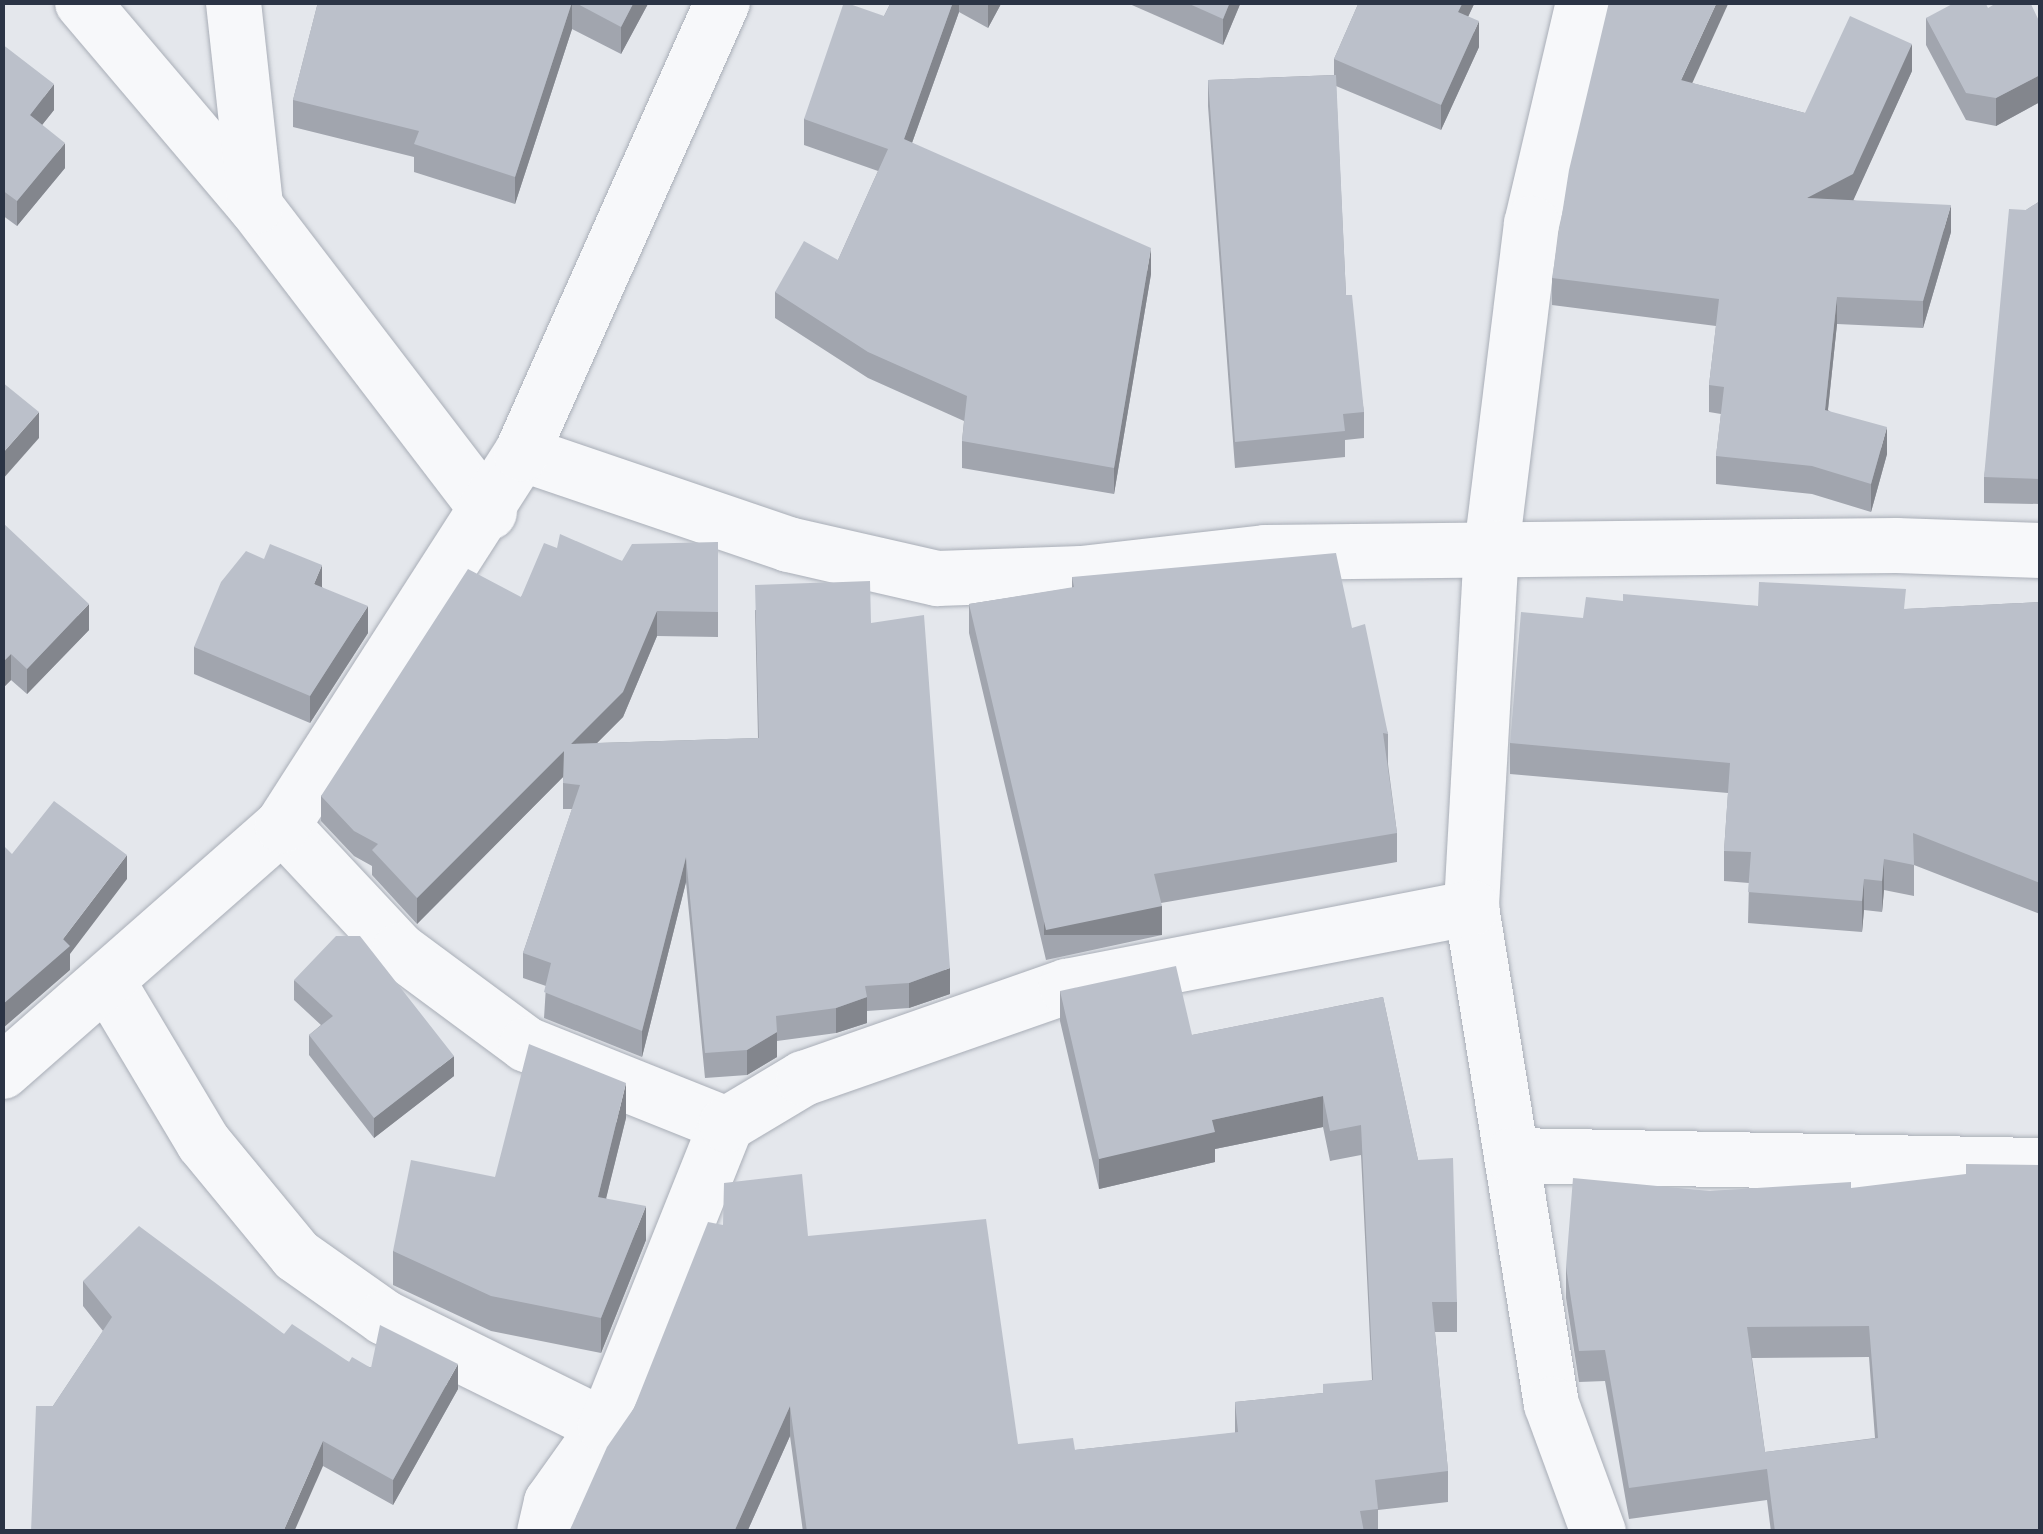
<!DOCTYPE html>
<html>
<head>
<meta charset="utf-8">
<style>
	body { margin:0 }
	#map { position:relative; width:2043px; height:1534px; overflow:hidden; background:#e4e7ec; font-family:"Source Sans 3",sans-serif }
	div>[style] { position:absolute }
	.roads { filter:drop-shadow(0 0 2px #a9aeb7) drop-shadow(0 0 2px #a9aeb7) }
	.minor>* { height:55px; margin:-27.5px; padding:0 27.5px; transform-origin:27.5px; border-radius:27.5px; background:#f7f8fa }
	.wall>* { inset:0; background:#a1a5ae }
	.shaded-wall>* { inset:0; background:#83868d; transform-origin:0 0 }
	.building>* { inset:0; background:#bbc0ca }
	span { translate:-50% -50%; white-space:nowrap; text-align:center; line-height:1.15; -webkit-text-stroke:10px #f4f6f9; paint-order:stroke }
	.frame { position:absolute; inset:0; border:5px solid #2b3445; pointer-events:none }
</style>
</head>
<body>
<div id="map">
	<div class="roads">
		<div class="minor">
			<i style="left:82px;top:2px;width:267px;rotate:49.7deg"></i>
			<i style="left:255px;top:206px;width:385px;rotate:52.6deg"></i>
			<i style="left:233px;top:2px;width:205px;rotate:83.8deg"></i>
			<i style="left:1583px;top:2px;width:227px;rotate:103.2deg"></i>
			<i style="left:1531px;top:223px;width:326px;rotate:97deg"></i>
			<i style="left:1491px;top:547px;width:361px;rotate:93.2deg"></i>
			<i style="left:1471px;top:907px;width:503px;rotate:80.86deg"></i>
			<i style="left:1551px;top:1404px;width:136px;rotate:69.8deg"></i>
			<i style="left:521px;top:453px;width:282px;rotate:18.8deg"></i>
			<i style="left:788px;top:544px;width:153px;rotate:12.9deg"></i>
			<i style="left:937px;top:578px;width:144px;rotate:-2deg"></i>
			<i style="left:1081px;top:573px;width:185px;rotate:-6.5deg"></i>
			<i style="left:1265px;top:552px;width:631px;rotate:-0.64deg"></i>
			<i style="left:1896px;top:545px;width:144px;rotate:2deg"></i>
			<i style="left:282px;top:825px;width:171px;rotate:46.9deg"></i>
			<i style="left:399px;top:950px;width:158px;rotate:36.5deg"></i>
			<i style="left:526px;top:1044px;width:215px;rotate:21.8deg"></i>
			<i style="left:107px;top:981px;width:187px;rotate:59.2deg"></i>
			<i style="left:203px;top:1142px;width:146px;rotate:50.5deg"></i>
			<i style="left:296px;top:1255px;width:108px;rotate:35.2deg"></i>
			<i style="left:384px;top:1317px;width:246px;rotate:26.3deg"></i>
			<i style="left:2px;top:1071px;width:373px;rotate:-41.3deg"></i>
			<i style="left:282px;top:825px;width:442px;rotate:-57.3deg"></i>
			<i style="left:521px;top:453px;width:494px;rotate:-66deg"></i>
			<i style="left:1512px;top:1155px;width:528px;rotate:1.09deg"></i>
			<i style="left:544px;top:1532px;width:31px;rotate:-77deg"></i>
			<i style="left:551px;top:1502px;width:93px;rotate:-54.6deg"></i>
			<i style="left:605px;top:1426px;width:325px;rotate:-68.2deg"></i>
			<i style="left:726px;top:1124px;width:90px;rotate:-30.9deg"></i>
			<i style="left:803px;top:1078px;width:279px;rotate:-19.3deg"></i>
			<i style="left:1066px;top:986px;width:413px;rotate:-11deg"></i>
		</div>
	</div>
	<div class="wall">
		<i style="clip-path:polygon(318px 2px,649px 2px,621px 54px,572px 29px,515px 204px,414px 172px,414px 157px,293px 127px,293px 100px)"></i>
		<i style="clip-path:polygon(891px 2px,1002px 2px,988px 28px,959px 12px,912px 143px,1151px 274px,1114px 494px,962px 468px,962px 441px,964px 421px,868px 378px,775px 318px,775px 292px,838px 260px,878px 171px,804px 145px,804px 119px,884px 16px)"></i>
		<i style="clip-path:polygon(1125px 2px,1241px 2px,1223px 45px)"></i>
		<i style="clip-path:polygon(1359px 2px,1475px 2px,1468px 17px,1479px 47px,1441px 130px,1336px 86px,1346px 295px,1364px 412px,1364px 438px,1345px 440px,1345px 457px,1235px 468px,1208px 106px,1208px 80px,1334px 75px,1334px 59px)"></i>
		<i style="clip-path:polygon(1988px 8px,2040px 23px,2040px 102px,1996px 126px,1966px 120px,1926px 45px,1926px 18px)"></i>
		<i style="clip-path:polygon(2px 44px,54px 110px,42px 125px,65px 168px,17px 226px,2px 215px)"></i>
		<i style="clip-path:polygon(1912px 71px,1853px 200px,1951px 232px,1923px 328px,1837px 324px,1828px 410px,1887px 454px,1871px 512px,1812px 494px,1716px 484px,1716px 456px,1721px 414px,1709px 412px,1709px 385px,1716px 326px,1552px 305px,1552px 278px,1692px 83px,1805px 113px)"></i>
		<i style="clip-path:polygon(2040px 201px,2040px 504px,1984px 503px,1984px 477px,2026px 210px)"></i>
		<i style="clip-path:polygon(2px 522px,89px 630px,27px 694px,11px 680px,2px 689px)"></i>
		<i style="clip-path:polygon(718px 542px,718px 637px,657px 636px,623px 717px,597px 743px,758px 738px,755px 610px,871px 623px,950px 994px,909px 1008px,867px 1011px,867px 1023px,836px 1033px,777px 1041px,777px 1057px,747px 1075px,705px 1078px,686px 882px,642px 1057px,544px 1018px,546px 986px,523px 978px,523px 953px,572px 809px,563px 809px,563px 777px,417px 924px,372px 875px,372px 866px,354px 856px,321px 821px,321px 796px,521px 597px,557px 548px,622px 561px)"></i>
		<i style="clip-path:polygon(1072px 577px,1352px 628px,1388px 734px,1388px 764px,1397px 833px,1397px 862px,1161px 903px,1162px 935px,1046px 960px,969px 633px,969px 604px,1072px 588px)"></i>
		<i style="clip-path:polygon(322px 587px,368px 633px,310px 723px,194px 674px,194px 647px)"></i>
		<i style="clip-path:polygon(1623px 601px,1758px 606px,1906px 609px,2040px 602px,2040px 914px,1914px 865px,1914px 896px,1884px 890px,1882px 912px,1864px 910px,1862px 932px,1748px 923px,1749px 883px,1724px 881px,1724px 851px,1728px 793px,1510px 774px,1510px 743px,1583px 618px)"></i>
		<i style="clip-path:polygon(294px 980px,454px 1076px,374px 1138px,309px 1055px,309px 1035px,321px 1025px,294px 1000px)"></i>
		<i style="clip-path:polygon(1060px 991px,1192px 1035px,1383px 997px,1418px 1160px,1457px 1302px,1457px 1332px,1435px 1332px,1448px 1471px,1448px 1502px,1378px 1510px,1378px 1532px,803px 1532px,790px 1436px,747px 1532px,569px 1532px,634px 1408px,723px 1225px,808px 1236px,1018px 1444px,1075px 1450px,1235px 1433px,1235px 1402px,1323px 1393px,1372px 1380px,1361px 1155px,1330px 1161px,1323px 1127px,1215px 1149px,1215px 1162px,1099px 1189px,1060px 1021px)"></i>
		<i style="clip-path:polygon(626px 1118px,606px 1198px,646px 1240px,601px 1353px,491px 1331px,393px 1285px,393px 1251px,495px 1177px)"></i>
		<i style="clip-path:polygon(evenodd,1851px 1188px,2040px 1532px,1771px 1532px,1767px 1500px,1629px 1519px,1605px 1381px,1579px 1382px,1566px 1298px,1566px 1267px,1710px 1191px,1851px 1188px,1869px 1357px,1875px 1438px,1765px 1452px,1752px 1358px,1869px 1357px)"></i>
		<i style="clip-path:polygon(83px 1281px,284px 1334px,349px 1362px,458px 1389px,393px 1505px,323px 1466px,53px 1406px,103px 1331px,83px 1306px)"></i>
	</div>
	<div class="shaded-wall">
		<i style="clip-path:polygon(572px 2px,572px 29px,515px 204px,515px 177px)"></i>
		<i style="clip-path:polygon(634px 2px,649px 2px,621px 54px,621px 27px)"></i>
		<i style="clip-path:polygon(953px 2px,959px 2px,959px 12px,904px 165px,904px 139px)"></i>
		<i style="clip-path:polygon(988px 2px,1002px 2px,988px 28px)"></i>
		<i style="clip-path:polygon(1230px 2px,1241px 2px,1223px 45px,1223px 19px)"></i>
		<i style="clip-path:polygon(1463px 2px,1475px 2px,1458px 38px,1458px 12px)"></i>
		<i style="clip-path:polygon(1717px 2px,1729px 2px,1681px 108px,1681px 80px)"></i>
		<i style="clip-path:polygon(1479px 21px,1479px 47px,1441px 130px,1441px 105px)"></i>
		<i style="clip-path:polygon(1912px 44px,1912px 71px,1853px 201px,1807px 198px)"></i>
		<i style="clip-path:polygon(2040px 75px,2040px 102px,1996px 126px,1996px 98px)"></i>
		<i style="clip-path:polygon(54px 84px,54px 110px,30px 140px,30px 115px)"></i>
		<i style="clip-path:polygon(65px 143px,65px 168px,17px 226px,17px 201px)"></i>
		<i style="clip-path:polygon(1951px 205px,1951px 232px,1923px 328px,1923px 301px)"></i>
		<i style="clip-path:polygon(1151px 248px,1151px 274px,1114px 494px,1114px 468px)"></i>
		<i style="clip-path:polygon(1837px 297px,1837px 324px,1825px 437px,1825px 410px)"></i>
		<i style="clip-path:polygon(39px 412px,39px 438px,2px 480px,2px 454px)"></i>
		<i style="clip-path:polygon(1887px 427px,1887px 454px,1871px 512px,1871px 484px)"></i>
		<i style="clip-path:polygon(322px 565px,322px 592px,314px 584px)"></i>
		<i style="clip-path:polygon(89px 604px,89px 630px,27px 694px,27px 669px)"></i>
		<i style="clip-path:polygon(368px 606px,368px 633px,310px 723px,310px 696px)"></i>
		<i style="clip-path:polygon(657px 611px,657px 636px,623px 717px,571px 769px,571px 744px)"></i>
		<i style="clip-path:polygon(11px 654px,11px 680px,2px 689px,2px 663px)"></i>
		<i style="clip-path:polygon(564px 751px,564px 776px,417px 924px,417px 898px)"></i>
		<i style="clip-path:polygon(127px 855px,127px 879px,70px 954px,70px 970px,2px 1029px,2px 1005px,63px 939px)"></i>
		<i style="clip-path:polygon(686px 857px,686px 882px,642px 1057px,642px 1031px)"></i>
		<i style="clip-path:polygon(1884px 859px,1884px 890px,1882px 912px,1882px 881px)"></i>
		<i style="clip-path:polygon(1864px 879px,1864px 910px,1862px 932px,1862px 901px)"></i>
		<i style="left:1162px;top:906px;width:29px;height:118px;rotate:90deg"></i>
		<i style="clip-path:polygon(950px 968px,950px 994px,909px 1008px,909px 983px)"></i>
		<i style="clip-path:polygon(867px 997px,867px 1023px,836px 1033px,836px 1008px)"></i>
		<i style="clip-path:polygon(777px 1032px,777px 1057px,747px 1075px,747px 1050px)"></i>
		<i style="clip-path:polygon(454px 1056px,454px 1076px,374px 1138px,374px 1118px)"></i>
		<i style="clip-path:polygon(626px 1083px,626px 1118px,598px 1231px,598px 1197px)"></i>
		<i style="clip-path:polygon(1323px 1096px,1323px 1127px,1215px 1149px,1215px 1162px,1099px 1189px,1099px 1159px,1212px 1120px)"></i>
		<i style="clip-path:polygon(646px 1206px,646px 1240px,601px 1353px,601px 1318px)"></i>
		<i style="clip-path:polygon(458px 1364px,458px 1389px,393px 1505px,393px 1480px)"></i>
		<i style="clip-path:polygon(790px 1406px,790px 1436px,747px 1532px,734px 1532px)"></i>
		<i style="clip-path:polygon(323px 1441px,323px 1466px,294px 1532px,283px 1532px)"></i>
	</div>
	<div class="building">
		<i style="clip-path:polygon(318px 2px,572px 2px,515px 177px,414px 144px,419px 131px,293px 100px)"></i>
		<i style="clip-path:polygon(574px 2px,634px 2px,621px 27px)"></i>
		<i style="clip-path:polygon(844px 2px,884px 16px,891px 2px,953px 2px,904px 139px,1151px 248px,1114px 468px,962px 441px,967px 396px,868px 352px,775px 292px,804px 241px,838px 260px,888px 149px,804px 119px)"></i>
		<i style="clip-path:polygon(1185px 2px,1230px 2px,1223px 19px)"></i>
		<i style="clip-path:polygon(1359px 2px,1463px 2px,1458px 12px,1479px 21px,1441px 105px,1334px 59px)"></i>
		<i style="clip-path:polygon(1609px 2px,1717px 2px,1681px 80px,1805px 113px,1850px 16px,1912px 44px,1853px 174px,1807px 198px,1951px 205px,1923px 301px,1837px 297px,1825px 410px,1887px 427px,1871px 484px,1812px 466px,1716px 456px,1724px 387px,1709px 385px,1719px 299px,1552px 278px,1569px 170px)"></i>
		<i style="clip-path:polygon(1956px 2px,1985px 2px,1988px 8px,1998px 2px,2030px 2px,2040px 23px,2040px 75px,1996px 98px,1966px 93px,1926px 18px)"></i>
		<i style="clip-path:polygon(2px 44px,54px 84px,30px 115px,65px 143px,17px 201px,2px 190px)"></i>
		<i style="clip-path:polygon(1336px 75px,1346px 295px,1352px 295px,1364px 412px,1343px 414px,1345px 431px,1235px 442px,1208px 80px)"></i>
		<i style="clip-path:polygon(2040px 201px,2040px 479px,1984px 477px,2009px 209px,2026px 210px)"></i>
		<i style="clip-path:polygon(2px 382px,39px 412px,2px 454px)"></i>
		<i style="clip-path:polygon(2px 522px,89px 604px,27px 669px,11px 654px,2px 663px)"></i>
		<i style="clip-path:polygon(560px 534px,622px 561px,632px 544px,718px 542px,718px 612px,657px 611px,623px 692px,571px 744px,759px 738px,755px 585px,870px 581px,871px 623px,924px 615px,950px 968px,909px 983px,865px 986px,867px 997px,836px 1008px,776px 1016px,777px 1032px,747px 1050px,705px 1053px,686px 857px,642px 1031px,544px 992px,551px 963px,523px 953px,580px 785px,563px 783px,564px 751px,417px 898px,372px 850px,378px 844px,354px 831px,321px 796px,468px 569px,521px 597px,544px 543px,557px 548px)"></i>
		<i style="clip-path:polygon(270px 544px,322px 565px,314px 584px,368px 606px,310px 696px,194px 647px,221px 582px,246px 551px,264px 559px)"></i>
		<i style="clip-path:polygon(1336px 553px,1352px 628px,1365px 624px,1388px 734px,1383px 733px,1397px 833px,1154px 874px,1162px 906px,1046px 930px,969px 604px,1074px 587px,1072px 577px)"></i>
		<i style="clip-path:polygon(1759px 582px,1906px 589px,1904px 609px,2040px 602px,2040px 883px,1913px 833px,1914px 865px,1884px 859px,1882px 881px,1864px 879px,1862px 901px,1748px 892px,1751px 852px,1724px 851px,1730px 763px,1510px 743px,1521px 612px,1583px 618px,1586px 597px,1623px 601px,1623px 594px,1758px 606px)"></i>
		<i style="clip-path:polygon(54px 801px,127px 855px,63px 939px,70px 946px,2px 1005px,2px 844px,12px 854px)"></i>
		<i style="clip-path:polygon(336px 936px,360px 936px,454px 1056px,374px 1118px,309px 1035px,333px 1016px,294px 980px)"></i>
		<i style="clip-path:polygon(1176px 966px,1192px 1035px,1383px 997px,1418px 1160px,1453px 1158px,1457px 1302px,1432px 1302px,1448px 1471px,1375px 1480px,1378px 1509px,1360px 1511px,1364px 1532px,807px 1532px,790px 1406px,734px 1532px,569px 1532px,607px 1447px,634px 1408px,708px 1222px,723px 1225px,724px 1183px,802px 1174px,808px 1236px,986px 1219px,1018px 1444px,1073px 1438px,1075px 1450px,1238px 1432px,1235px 1402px,1323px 1393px,1323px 1384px,1373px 1380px,1361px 1125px,1330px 1131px,1323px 1096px,1212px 1120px,1215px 1132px,1099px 1159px,1060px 991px)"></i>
		<i style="clip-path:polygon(529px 1044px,626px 1083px,598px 1197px,646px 1206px,601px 1318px,491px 1296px,393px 1251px,411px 1160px,495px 1177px)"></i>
		<i style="clip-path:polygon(evenodd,1966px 1164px,2040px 1165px,2040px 1532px,1775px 1532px,1767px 1469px,1629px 1488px,1605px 1350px,1579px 1351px,1566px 1267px,1573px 1178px,1710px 1191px,1851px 1182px,1851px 1188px,1966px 1174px,1966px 1164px,1869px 1326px,1878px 1438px,1765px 1452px,1747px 1327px,1869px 1326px)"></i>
		<i style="clip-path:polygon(139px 1226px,284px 1334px,292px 1324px,349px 1362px,352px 1357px,371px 1368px,380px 1325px,458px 1364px,393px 1480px,323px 1441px,283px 1532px,31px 1532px,36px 1406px,53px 1406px,112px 1317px,83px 1281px)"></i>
	</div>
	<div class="frame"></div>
</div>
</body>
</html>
